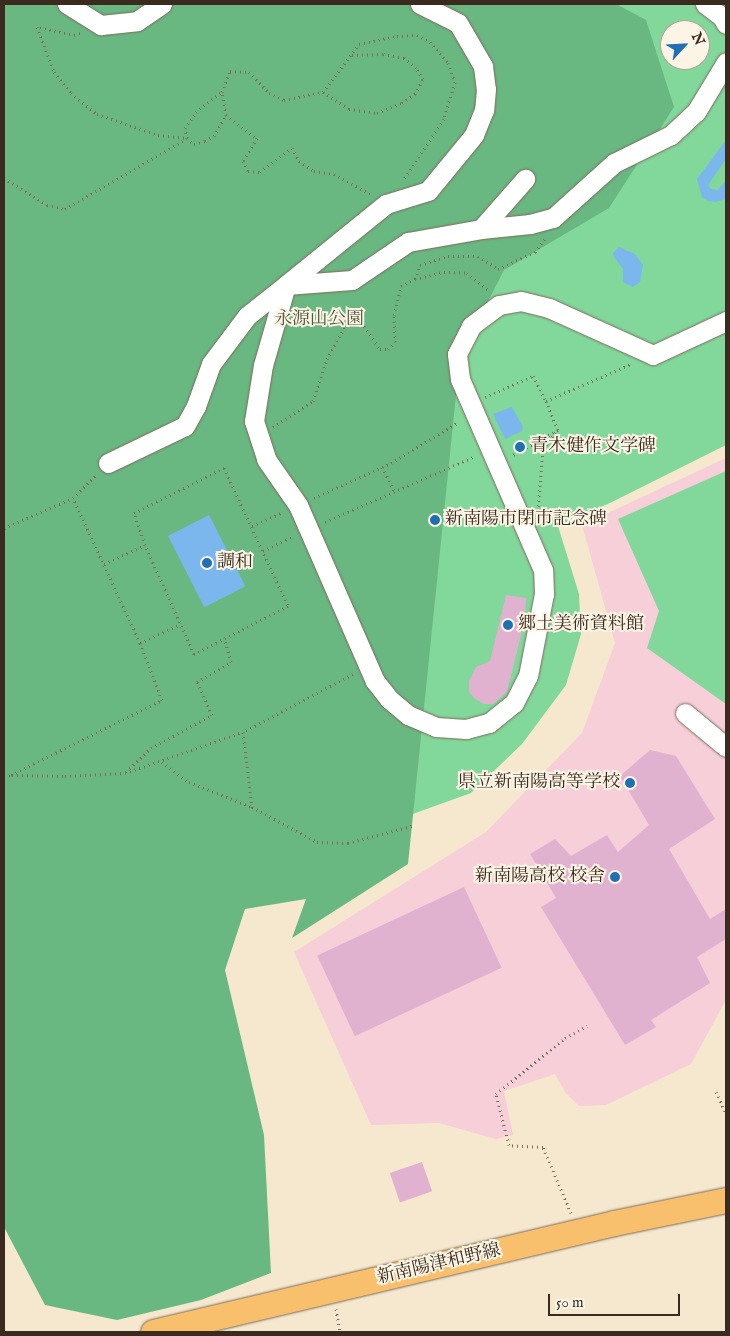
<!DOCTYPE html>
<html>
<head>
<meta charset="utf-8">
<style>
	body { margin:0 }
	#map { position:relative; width:730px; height:1336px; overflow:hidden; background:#f5e8ce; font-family:"IM FELL English","Noto Serif JP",serif }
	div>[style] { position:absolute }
	.built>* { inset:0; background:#f6cfd8 }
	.green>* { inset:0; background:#82d79a }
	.forest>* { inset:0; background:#69b882 }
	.water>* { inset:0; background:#7bb7ed; transform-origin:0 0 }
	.building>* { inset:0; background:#e1b2d0; transform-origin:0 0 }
	.path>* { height:3px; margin-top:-1.5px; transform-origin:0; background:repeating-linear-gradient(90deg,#7c6c5c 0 1px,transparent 0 5px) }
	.roads { filter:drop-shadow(0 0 1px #7c6c5c) drop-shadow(0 0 1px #7c6c5c) }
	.minor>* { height:19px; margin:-9.5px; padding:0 9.5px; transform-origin:9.5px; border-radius:9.5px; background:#fff }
	.major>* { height:25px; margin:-12.5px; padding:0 12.5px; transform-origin:12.5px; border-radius:12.5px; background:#f8bf6c }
	.dots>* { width:14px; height:14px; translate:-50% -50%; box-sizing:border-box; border:2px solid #fcf5e5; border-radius:50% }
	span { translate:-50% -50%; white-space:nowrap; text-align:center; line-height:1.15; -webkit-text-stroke:4px #fcf5e5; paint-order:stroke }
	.park-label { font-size:18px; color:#4d553d }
	.poi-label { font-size:18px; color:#3b2a1e }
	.left { translate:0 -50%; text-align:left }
	.right { translate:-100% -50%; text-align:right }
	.street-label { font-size:18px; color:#3b2a1e }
	.frame { position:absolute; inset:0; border:5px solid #3b2a1e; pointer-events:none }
	.north { position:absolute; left:660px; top:20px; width:50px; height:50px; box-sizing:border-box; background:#fcf5e5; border:1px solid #afa495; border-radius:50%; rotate:65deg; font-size:14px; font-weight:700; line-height:20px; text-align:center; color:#3b2a1e }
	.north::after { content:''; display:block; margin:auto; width:18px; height:22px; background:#1f6fb2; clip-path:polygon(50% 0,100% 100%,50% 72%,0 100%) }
	.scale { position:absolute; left:548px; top:1294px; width:132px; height:22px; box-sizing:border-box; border:2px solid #3b2a1e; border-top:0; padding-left:6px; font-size:15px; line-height:18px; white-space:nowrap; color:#3b2a1e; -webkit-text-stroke:4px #fcf5e5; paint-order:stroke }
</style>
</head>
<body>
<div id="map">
	<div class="built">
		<i style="clip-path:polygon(726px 458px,726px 1000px,691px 1064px,606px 1105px,579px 1106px,565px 1092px,555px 1074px,504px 1091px,513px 1135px,496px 1139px,439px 1123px,371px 1125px,294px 952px,486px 832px,582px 733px,615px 643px,582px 525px)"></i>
	</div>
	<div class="green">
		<i style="clip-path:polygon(evenodd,4px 4px,726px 4px,726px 445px,612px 502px,558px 526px,579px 594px,581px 634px,566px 685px,522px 744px,471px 793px,371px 829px,4px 4px,670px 30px,700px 30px,700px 60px,670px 60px,670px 30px)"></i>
		<i style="clip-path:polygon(726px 471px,726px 704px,647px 648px,659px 611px,618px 519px)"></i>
	</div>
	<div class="forest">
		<i style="clip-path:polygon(4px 4px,616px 4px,646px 20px,674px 107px,609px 208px,504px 270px,460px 356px,408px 864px,292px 938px,306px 899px,245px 909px,225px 970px,264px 1135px,271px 1273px,201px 1300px,117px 1320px,45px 1305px,4px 1227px)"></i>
	</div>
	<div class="water">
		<i style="clip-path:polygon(726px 140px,726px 159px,708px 185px,711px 189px,718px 190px,726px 180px,726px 199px,716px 202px,708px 201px,702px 197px,697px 179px)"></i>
		<i style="clip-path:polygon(619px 247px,635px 254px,643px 265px,640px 282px,633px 287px,623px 282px,623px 269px,614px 257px,613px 253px)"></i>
		<i style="clip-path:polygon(512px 407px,523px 427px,522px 431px,505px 439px,493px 414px)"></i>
		<i style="left:209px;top:515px;width:80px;height:46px;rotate:63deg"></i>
	</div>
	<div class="building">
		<i style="clip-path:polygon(506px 595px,526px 598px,525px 619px,507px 692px,493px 704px,484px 704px,475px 699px,469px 692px,469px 681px,476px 667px,490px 661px)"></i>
		<i style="clip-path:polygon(650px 750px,676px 756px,715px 819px,669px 849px,710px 919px,726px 909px,726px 939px,697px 957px,710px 983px,651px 1020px,656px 1027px,625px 1045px,541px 907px,556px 898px,530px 854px,555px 839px,571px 856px,607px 835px,618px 852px,649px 825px,620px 776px)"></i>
		<i style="left:464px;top:887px;width:89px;height:162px;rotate:65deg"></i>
		<i style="left:422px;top:1162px;width:31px;height:34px;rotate:71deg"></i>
	</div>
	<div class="path">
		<i style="left:80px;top:33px;width:5px;rotate:158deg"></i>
		<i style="left:75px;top:35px;width:39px;rotate:-168deg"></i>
		<i style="left:37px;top:27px;width:48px;rotate:69.3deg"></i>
		<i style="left:54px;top:72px;width:27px;rotate:51deg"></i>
		<i style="left:71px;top:93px;width:33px;rotate:39deg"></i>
		<i style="left:97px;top:114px;width:65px;rotate:19deg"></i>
		<i style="left:158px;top:135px;width:29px;rotate:6deg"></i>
		<i style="left:187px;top:138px;width:9px;rotate:41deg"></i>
		<i style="left:194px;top:144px;width:11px;rotate:-15deg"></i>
		<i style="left:205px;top:141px;width:10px;rotate:-29deg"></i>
		<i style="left:214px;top:136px;width:24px;rotate:-60deg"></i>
		<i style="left:226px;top:115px;width:23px;rotate:-100deg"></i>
		<i style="left:323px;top:92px;width:31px;rotate:33deg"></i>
		<i style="left:349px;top:109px;width:28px;rotate:8deg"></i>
		<i style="left:377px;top:113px;width:27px;rotate:-22deg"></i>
		<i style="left:402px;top:103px;width:16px;rotate:-35deg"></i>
		<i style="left:415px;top:94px;width:17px;rotate:-62deg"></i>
		<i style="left:423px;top:79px;width:13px;rotate:-122deg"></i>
		<i style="left:416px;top:68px;width:16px;rotate:-140deg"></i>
		<i style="left:404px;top:58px;width:21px;rotate:-169deg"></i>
		<i style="left:383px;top:54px;width:31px;rotate:178deg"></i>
		<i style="left:226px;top:115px;width:39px;rotate:37deg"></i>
		<i style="left:257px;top:138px;width:27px;rotate:121deg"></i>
		<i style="left:243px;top:161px;width:11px;rotate:63deg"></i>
		<i style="left:248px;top:171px;width:12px;rotate:5deg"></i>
		<i style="left:260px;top:172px;width:40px;rotate:-37deg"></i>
		<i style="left:292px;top:148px;width:15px;rotate:62deg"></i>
		<i style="left:299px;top:161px;width:18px;rotate:34deg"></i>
		<i style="left:314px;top:171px;width:20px;rotate:9deg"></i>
		<i style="left:334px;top:174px;width:43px;rotate:28.9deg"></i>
		<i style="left:187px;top:138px;width:10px;rotate:-101deg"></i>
		<i style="left:185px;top:128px;width:19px;rotate:-55deg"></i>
		<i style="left:196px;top:112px;width:33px;rotate:-38deg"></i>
		<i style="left:222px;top:92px;width:22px;rotate:-69deg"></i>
		<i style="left:230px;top:71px;width:19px;rotate:3deg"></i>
		<i style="left:249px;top:72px;width:29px;rotate:46deg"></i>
		<i style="left:269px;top:93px;width:17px;rotate:25deg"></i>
		<i style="left:284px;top:100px;width:40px;rotate:-12deg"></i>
		<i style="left:323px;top:92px;width:60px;rotate:-53.1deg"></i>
		<i style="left:359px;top:44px;width:39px;rotate:-12deg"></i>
		<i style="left:397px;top:36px;width:20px;rotate:-3deg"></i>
		<i style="left:417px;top:35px;width:15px;rotate:28deg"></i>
		<i style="left:430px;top:42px;width:28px;rotate:49deg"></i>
		<i style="left:448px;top:63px;width:20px;rotate:70deg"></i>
		<i style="left:455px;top:82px;width:39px;rotate:107deg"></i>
		<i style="left:444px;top:119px;width:72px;rotate:123.7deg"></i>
		<i style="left:4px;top:178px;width:51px;rotate:32.1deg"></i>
		<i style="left:47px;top:205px;width:18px;rotate:13deg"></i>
		<i style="left:65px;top:209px;width:140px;rotate:-30deg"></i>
		<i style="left:415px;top:279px;width:15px;rotate:-70deg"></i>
		<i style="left:420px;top:265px;width:29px;rotate:-18deg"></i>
		<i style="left:448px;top:256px;width:30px"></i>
		<i style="left:478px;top:256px;width:24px;rotate:33deg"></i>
		<i style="left:498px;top:269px;width:41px;rotate:-24.7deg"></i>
		<i style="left:535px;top:252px;width:17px;rotate:-54deg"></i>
		<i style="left:485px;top:397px;width:52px;rotate:-23.6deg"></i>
		<i style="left:533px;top:376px;width:28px;rotate:63deg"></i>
		<i style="left:546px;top:401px;width:31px;rotate:68deg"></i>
		<i style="left:558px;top:430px;width:54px;rotate:151deg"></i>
		<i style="left:546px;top:401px;width:93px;rotate:-23.5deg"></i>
		<i style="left:273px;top:427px;width:48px;rotate:-33deg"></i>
		<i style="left:313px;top:401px;width:44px;rotate:-71.6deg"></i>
		<i style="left:327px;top:359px;width:38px;rotate:-61deg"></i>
		<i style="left:345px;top:326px;width:9px;rotate:-32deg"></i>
		<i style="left:353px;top:321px;width:8px;rotate:7deg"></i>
		<i style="left:361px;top:322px;width:33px;rotate:55deg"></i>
		<i style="left:380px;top:349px;width:8px"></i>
		<i style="left:388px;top:349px;width:10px;rotate:-45deg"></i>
		<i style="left:395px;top:342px;width:27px;rotate:-92deg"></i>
		<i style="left:394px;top:315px;width:30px;rotate:-76deg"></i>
		<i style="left:401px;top:286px;width:16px;rotate:-27deg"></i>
		<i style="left:415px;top:279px;width:30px;rotate:-14deg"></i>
		<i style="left:444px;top:272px;width:23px;rotate:2deg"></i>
		<i style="left:467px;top:273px;width:28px;rotate:38deg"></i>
		<i style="left:382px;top:467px;width:28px;rotate:63deg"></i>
		<i style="left:224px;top:468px;width:152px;rotate:65.1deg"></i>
		<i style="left:288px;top:606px;width:106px;rotate:152.9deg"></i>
		<i style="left:194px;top:654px;width:120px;rotate:-114.2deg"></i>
		<i style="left:145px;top:545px;width:34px;rotate:-109deg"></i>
		<i style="left:134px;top:513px;width:101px;rotate:-26.6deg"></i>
		<i style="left:314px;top:498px;width:85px;rotate:-24.4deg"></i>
		<i style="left:391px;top:463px;width:77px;rotate:-31.2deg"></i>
		<i style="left:538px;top:511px;width:62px;rotate:-85.4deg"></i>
		<i style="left:543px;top:449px;width:21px;rotate:-53deg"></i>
		<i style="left:325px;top:522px;width:164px;rotate:-23.7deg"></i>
		<i style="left:252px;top:526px;width:32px;rotate:-24deg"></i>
		<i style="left:4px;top:528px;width:75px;rotate:-23.5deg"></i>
		<i style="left:73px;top:498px;width:34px;rotate:-45deg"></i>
		<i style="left:263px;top:551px;width:34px;rotate:-26deg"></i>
		<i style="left:104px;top:564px;width:45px;rotate:-24.9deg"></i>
		<i style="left:140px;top:643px;width:45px;rotate:-24.9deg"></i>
		<i style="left:353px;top:674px;width:124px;rotate:152.2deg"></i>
		<i style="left:243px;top:732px;width:76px;rotate:83.2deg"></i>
		<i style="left:252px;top:807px;width:74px;rotate:28.3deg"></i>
		<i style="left:317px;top:842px;width:31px;rotate:2deg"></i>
		<i style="left:348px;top:843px;width:66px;rotate:-14.9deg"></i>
		<i style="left:162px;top:762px;width:34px;rotate:37deg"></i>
		<i style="left:189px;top:782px;width:68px;rotate:21.6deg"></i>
		<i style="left:126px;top:772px;width:35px;rotate:-44deg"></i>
		<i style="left:151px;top:748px;width:69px;rotate:-28.4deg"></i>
		<i style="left:212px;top:715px;width:36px;rotate:-114deg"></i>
		<i style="left:197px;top:682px;width:39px;rotate:-30deg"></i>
		<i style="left:231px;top:662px;width:25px;rotate:-106deg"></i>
		<i style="left:12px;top:775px;width:53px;rotate:1.1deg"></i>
		<i style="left:65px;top:776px;width:60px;rotate:-2.9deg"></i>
		<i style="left:125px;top:773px;width:125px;rotate:-19.2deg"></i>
		<i style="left:4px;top:777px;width:7px;rotate:-16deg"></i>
		<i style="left:11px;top:775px;width:169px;rotate:-26.4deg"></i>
		<i style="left:162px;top:700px;width:61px;rotate:-111.1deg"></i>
		<i style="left:140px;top:643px;width:160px;rotate:-114.8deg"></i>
		<i style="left:716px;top:1092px;width:23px;rotate:65deg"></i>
		<i style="left:571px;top:1213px;width:72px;rotate:-113deg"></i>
		<i style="left:543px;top:1147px;width:34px;rotate:-177deg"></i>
		<i style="left:509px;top:1145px;width:53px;rotate:-104.3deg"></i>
		<i style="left:496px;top:1094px;width:89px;rotate:-39.1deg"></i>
		<i style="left:565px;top:1038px;width:25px;rotate:-29deg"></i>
		<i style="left:336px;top:1309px;width:23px;rotate:80deg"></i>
	</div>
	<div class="roads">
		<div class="minor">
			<i style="left:67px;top:4px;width:40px;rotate:32deg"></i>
			<i style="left:101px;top:25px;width:36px;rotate:-6deg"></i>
			<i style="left:137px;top:21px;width:30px;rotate:-34deg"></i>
			<i style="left:420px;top:4px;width:42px;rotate:26.6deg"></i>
			<i style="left:458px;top:23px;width:50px;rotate:59.8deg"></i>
			<i style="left:483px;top:66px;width:23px;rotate:83deg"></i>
			<i style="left:486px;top:89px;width:21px;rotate:95deg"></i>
			<i style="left:484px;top:110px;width:27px;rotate:112deg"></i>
			<i style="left:474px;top:135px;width:72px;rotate:129.4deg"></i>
			<i style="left:428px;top:191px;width:44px;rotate:162.8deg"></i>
			<i style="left:386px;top:204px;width:129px;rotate:141deg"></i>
			<i style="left:286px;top:285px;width:83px;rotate:106deg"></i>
			<i style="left:263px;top:365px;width:57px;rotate:99.1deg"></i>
			<i style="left:254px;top:421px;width:40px;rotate:72deg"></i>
			<i style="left:266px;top:459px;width:56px;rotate:55.2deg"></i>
			<i style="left:298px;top:505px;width:192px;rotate:66.4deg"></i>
			<i style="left:375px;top:681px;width:23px;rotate:52deg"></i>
			<i style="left:389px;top:699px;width:25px;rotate:40deg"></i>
			<i style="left:408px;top:715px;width:30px;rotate:23deg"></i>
			<i style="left:436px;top:727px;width:30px;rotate:4deg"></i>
			<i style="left:466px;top:729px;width:24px;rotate:-15deg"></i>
			<i style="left:489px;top:723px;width:32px;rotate:-39deg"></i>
			<i style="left:514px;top:703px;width:30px;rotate:-63deg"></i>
			<i style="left:528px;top:676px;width:84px;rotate:-79deg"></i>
			<i style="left:544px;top:594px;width:24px;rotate:-92deg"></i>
			<i style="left:543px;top:570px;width:208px;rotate:-113.5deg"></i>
			<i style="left:460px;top:379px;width:25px;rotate:-97deg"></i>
			<i style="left:457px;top:354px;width:31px;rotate:-63deg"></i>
			<i style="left:471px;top:326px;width:35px;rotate:-37deg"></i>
			<i style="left:499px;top:305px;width:22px;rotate:-10deg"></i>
			<i style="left:521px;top:301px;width:29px;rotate:14deg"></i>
			<i style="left:549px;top:308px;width:114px;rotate:24.3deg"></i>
			<i style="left:653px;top:355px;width:81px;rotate:-25deg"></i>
			<i style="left:705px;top:4px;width:21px;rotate:37deg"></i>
			<i style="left:722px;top:17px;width:8px;rotate:60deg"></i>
			<i style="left:481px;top:229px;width:67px;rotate:-48.7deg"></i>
			<i style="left:108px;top:463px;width:85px;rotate:-25.7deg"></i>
			<i style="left:185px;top:426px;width:23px;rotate:-61deg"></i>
			<i style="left:196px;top:406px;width:45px;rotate:-70.3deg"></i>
			<i style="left:211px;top:364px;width:60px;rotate:-53.1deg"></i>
			<i style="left:247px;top:316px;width:50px;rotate:-38.5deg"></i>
			<i style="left:286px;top:285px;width:66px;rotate:-4.3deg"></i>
			<i style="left:352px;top:280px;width:68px;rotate:-34.2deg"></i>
			<i style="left:408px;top:242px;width:74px;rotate:-10.1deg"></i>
			<i style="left:481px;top:229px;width:49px;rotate:-5.8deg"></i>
			<i style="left:530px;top:224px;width:24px;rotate:-15deg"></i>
			<i style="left:553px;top:218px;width:82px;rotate:-42deg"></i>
			<i style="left:614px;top:163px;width:64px;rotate:-26.2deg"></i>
			<i style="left:671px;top:135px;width:34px;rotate:-43deg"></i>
			<i style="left:696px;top:112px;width:58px;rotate:-59deg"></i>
			<i style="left:685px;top:713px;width:53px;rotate:39.7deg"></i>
		</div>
		<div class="major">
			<i style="left:153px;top:1332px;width:474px;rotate:-13.3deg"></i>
			<i style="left:614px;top:1223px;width:114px;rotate:-11.6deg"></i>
		</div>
	</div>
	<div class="dots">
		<i style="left:520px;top:447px;background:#1f6fb2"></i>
		<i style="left:435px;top:520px;background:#1f6fb2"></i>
		<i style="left:207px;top:563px;background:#1f6fb2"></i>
		<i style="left:508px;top:625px;background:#1f6fb2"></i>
		<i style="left:630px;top:783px;background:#1f6fb2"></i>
		<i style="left:615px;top:877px;background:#1f6fb2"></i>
	</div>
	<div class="park-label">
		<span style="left:319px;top:320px">永源山公園</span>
	</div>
	<div class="poi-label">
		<span class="left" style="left:530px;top:447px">青木健作文学碑</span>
		<span class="left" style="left:445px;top:520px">新南陽市閉市記念碑</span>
		<span class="left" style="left:217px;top:563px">調和</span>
		<span class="left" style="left:518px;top:625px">郷土美術資料館</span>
		<span class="right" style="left:620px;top:783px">県立新南陽高等学校</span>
		<span class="right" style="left:605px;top:877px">新南陽高校 校舎</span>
	</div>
	<div class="street-label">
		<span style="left:439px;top:1265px;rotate:-13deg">新南陽津和野線</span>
	</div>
	<div class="frame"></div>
	<div class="north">N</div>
	<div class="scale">50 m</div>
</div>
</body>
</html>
